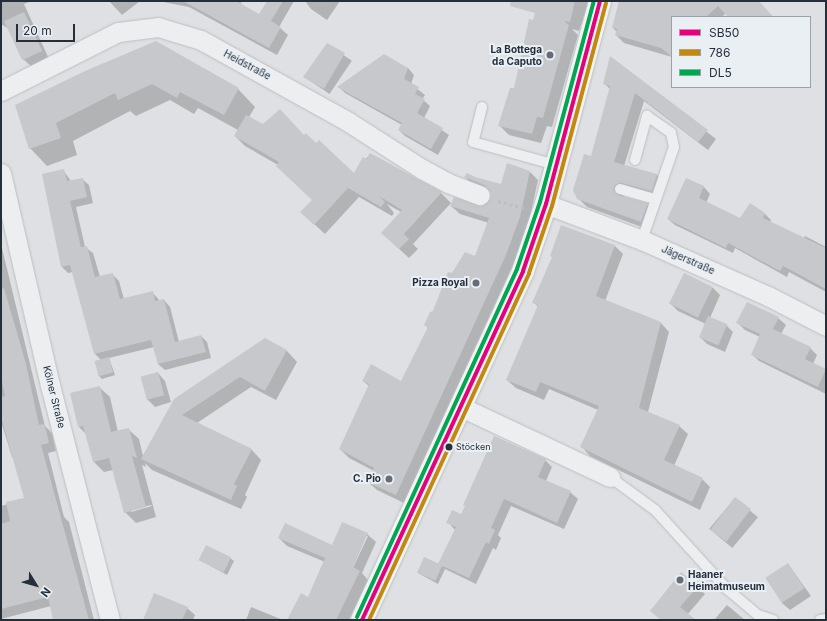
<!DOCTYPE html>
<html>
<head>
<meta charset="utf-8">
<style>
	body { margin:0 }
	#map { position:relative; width:827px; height:621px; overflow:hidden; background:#dee0e3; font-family:Inter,sans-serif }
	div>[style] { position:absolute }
	.shadow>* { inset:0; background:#0003; transform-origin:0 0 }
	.building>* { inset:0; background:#c6c8cb; transform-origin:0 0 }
	.path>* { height:2.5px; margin-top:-1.25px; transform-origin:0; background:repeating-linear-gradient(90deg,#bcbfc2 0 3px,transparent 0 6px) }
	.roads { filter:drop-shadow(0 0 1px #bcbec1) drop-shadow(0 0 1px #bcbec1) }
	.service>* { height:10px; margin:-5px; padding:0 5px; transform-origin:5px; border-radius:5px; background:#edeef0 }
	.minor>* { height:19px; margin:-9.5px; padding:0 9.5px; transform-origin:9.5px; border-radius:9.5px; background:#edeef0 }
	.primary>* { height:22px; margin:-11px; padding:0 11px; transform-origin:11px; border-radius:11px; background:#f2f4f4 }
	.bus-1>* { height:4px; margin:-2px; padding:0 2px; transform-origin:2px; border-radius:2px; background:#e5007d }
	.bus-2>* { height:4px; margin:-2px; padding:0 2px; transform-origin:2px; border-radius:2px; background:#c2880f }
	.bus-3>* { height:4px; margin:-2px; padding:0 2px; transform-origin:2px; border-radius:2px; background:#00a651 }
	.dots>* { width:11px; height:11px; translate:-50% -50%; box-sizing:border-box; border:2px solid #eaeff4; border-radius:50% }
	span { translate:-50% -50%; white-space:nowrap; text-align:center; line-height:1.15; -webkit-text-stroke:4px #eaeff4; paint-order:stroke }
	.bus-label { font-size:9px; color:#252f3c }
	.left { translate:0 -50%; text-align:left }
	.poi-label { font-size:10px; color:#252f3c; font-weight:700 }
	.right { translate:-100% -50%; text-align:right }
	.street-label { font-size:10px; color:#252f3c }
	.frame { position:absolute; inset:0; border:2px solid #252f3c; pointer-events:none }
	.legend { position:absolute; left:671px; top:16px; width:140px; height:72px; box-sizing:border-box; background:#eaeff4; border:1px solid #9ba2aa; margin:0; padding:5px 7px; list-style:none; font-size:12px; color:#252f3c }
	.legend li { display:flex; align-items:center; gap:8px; height:20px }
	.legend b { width:20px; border:1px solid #9ba2aa }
	.north { position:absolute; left:16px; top:565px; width:40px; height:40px; -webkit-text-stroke:3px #eaeff4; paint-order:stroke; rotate:127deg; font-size:11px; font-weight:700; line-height:16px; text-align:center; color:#252f3c }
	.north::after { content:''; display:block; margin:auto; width:14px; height:18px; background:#252f3c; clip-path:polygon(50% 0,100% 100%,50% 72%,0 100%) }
	.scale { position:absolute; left:16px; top:24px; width:59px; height:18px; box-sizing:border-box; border:2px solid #252f3c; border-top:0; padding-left:5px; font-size:12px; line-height:14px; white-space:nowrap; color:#252f3c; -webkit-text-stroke:3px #eaeff4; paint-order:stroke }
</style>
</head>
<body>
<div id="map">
	<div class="shadow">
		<i style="clip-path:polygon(1px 1px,32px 1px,24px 4px,49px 59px,32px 67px,23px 59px,9px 29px,1px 24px)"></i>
		<i style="clip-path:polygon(109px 1px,140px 1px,122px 15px)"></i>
		<i style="clip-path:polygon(158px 1px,242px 1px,240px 5px,259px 15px,268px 1px,294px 1px,279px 27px,288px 35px,277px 55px,189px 7px)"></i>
		<i style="clip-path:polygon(305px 1px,340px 1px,327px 20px,311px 9px)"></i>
		<i style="clip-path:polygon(539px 1px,589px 1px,579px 31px,572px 29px,578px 35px,552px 127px,547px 126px,541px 143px,509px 135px,499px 125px,514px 90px)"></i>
		<i style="clip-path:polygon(620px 1px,758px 1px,773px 17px,730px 17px,726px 13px,722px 17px,672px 17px,672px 57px,624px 43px,616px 35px,617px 32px,613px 28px)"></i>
		<i style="left:327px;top:44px;width:30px;height:40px;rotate:34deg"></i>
		<i style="clip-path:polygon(611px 58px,716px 139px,708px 150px,644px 101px,624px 166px,657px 175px,666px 184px,661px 199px,624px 193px,623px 198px,647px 204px,656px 213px,650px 230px,587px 207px,578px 198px,592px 157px,610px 89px,605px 84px)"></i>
		<i style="clip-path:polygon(408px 68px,414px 75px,411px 84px,425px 95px,422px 99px,430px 106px,424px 118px,449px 135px,438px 155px,405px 136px,399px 130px,402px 125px,345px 93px,339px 87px)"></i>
		<i style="clip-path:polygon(85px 72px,238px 89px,255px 107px,249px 117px,263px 126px,305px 136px,354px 174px,370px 154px,441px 193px,451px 203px,413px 244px,418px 249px,409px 258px,382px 233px,401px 212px,387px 204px,394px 213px,392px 216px,359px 197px,325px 234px,312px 222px,313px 200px,278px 165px,245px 146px,235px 136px,238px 130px,198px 108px,194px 114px,170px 100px,136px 116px,130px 111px,73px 141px,77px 155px,47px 166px,30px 148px)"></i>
		<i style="clip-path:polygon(63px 170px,71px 181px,82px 179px,89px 185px,93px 203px,76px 207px,85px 247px,93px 253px,100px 277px,113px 275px,119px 281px,124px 299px,152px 292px,160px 301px,164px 300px,170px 307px,179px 342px,201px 336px,207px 342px,211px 358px,165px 370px,158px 364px,154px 347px,109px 358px,115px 375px,102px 379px,98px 375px,101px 360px,95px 354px,73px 272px,68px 273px,62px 267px)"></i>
		<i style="clip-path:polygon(530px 172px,538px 180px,528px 226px,513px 265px,404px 503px,377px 490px,368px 482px,374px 471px,349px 458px,340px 449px,369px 386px,363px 381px,402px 382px,428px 328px,425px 325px,453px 275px,475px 257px,489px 223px,460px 214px,451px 206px,482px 207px,491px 200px,492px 193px,474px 186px,465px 177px,502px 185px)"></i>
		<i style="clip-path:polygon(704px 187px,710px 194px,706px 203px,741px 219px,750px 205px,765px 214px,771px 220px,770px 223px,803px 240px,805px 236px,826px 247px,826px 292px,789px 272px,787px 277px,735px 248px,733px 253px,675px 225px,668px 219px)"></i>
		<i style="clip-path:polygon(1px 244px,45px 426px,52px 433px,56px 451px,48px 453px,64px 517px,69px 522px,94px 620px,54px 620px,51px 606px,1px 619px,1px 506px,25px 499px,16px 461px,12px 457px,1px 421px)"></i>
		<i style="clip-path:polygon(615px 246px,623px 254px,605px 301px,661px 323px,669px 332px,648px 412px,679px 426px,688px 434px,674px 466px,702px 479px,710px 487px,700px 510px,590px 456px,582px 447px,598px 410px,549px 389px,544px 400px,516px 388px,507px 380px,538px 307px,534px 302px)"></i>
		<i style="clip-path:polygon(685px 274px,713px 288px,720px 295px,710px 318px,726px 325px,733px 332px,725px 352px,707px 344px,700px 337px,706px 324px,678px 311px,671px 304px)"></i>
		<i style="clip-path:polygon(778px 318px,786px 325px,781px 334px,810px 348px,817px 355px,813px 364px,826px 370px,826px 394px,759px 361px,752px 354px,760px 337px,745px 330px,738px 323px)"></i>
		<i style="clip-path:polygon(evenodd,265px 339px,287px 351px,297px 362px,276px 400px,251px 387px,197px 423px,251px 449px,261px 460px,245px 495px,247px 497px,241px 509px,152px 470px,145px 463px,146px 467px,142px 465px,156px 517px,136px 523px,125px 512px,113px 470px,104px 472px,94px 462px,86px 434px,79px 427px,99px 387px,110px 397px,118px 432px,128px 429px,139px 439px,143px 456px,175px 400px,265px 339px,151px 505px,152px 506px,131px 512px,131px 510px,151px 505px)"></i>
		<i style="clip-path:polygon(158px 373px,165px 381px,171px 402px,155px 407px,147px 399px)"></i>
		<i style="clip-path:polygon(545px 460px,552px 467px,546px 481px,570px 492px,578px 499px,564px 529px,511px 506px,498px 535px,501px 538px,496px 550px,493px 548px,476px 584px,445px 569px,438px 584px,418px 573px,425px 559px,443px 567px,440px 564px,455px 530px,448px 522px,462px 516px)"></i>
		<i style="left:735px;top:498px;width:30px;height:40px;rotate:40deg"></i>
		<i style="clip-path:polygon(evenodd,367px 534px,376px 542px,362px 573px,368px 580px,349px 620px,288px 620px,309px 599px,325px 562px,287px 546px,279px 538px,333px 546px,367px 534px,366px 536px,368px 536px,351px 572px,350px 571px,366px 536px)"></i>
		<i style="clip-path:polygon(230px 558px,234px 561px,227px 575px,200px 560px)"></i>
		<i style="clip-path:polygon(788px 564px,811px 596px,790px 610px,782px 603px)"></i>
		<i style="clip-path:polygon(681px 574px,705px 594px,687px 615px,693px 620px,661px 620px)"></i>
		<i style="clip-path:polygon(727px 605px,745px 620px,714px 620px)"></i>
		<i style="clip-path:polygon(251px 607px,283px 620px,246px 620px)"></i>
		<i style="clip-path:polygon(187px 608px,195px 615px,193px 620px,144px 620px)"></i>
	</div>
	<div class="building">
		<i style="clip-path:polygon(183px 1px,236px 1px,259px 14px,267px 1px,283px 1px,271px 21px,281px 27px,269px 48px)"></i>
		<i style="clip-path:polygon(511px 1px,575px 1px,570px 22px,564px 21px,569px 25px,543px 118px,537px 117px,532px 134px,498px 126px,510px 88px,514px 88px,529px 19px,533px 20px,535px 13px,510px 6px)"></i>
		<i style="clip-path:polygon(619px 1px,759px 1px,773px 17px,728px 17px,718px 6px,706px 17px,672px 17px,672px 57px,661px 48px,615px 35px,617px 29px,612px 28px)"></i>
		<i style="left:24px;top:12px;width:43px;height:22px;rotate:65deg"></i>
		<i style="clip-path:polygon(156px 41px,239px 88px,224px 115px,180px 92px,177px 98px,152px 84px,118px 100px,115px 93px,56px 123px,61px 138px,29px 149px,15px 105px,85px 71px)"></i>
		<i style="clip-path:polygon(327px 43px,345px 53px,324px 89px,303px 77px)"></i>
		<i style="clip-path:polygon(384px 54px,408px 68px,404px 79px,419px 87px,415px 94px,425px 99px,417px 113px,443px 128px,431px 149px,398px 130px,402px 123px,337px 87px)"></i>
		<i style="clip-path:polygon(610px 56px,708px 130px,698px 142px,635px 93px,614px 162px,657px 174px,652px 191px,621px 183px,615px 185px,614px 190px,618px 195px,648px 203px,641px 222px,577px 199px,573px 190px,584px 154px,591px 156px,610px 86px,603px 84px)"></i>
		<i style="clip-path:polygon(280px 109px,304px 135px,306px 133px,316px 143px,319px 140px,354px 173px,363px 157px,367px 159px,370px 153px,442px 192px,404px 234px,409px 239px,399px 249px,381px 233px,402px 210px,379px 196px,385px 202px,381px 207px,348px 188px,314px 225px,300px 212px,312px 200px,276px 166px,279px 162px,234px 136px,246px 115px,263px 124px)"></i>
		<i style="clip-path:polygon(507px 163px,530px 171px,520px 217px,505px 257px,396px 495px,367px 482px,374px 468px,339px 449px,369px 384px,362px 381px,371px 364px,401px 381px,428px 327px,424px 325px,430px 312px,433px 311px,448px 272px,452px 273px,465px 252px,475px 256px,489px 218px,450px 206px,454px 197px,482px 206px,490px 199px,491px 194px,484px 185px,464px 177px,467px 173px,475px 177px,501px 184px)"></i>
		<i style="clip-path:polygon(64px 169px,67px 181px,83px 178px,87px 197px,70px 201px,81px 247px,87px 246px,95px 277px,113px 273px,120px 299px,153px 291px,155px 301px,164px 299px,175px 342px,201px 335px,206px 352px,158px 364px,151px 340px,94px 354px,70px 265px,61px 267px,42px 174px)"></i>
		<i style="clip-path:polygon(686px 178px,704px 186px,699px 198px,740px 218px,750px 203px,765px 213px,763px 218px,826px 248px,826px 289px,783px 266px,780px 271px,728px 243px,726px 248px,667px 219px)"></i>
		<i style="clip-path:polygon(561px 225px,615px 245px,596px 296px,661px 322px,639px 408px,680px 425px,664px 460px,703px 478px,692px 502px,580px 447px,599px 406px,540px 382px,536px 392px,506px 380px,538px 305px,532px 303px,552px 257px,550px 256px)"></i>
		<i style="left:684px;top:273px;width:32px;height:34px;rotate:26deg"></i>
		<i style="clip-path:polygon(4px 288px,26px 364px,39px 425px,44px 424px,47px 434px,49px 443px,41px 445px,89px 620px,53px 620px,48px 597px,1px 609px,1px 524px,10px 521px,6px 502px,24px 498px,1px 417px,1px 397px,5px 396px,1px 376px,1px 289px)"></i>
		<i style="clip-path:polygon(747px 302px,779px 317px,773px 329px,811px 347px,805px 359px,826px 369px,818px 387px,751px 355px,760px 334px,736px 323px)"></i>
		<i style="left:708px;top:316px;width:21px;height:23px;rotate:23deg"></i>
		<i style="clip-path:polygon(265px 338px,287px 350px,265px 391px,240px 377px,182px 415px,252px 449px,234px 484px,237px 486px,231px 500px,141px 459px,174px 399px)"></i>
		<i style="left:109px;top:357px;width:16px;height:15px;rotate:75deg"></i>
		<i style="left:158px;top:372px;width:24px;height:18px;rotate:75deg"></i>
		<i style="clip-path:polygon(100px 386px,111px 432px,129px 428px,137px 458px,132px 456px,146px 507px,124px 513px,109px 458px,93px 462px,83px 426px,78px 427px,70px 393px)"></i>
		<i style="clip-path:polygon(494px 436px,546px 459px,538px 477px,571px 491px,557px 523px,504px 499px,491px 528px,495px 530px,489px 544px,486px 542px,469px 578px,438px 564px,456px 527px,446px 523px,452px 510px,461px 514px,465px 506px,463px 505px)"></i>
		<i style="left:735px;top:497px;width:20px;height:41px;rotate:37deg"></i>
		<i style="clip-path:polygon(342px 522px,368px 533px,353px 567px,360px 571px,336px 620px,287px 620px,301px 593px,308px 597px,325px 558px,278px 538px,285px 523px,332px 545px)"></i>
		<i style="left:206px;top:545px;width:28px;height:17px;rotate:26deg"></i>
		<i style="left:424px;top:557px;width:20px;height:17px;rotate:24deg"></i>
		<i style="left:788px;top:563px;width:30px;height:27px;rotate:57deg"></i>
		<i style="clip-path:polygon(681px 572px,698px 586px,680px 607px,696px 620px,661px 620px,650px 611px)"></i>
		<i style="clip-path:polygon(154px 593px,188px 607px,182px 620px,143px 620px)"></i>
	</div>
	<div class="path">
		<i style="left:498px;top:201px;width:27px;rotate:15deg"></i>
	</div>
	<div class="roads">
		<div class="service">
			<i style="left:482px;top:107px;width:36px;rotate:104deg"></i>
			<i style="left:473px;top:142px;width:86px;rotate:15.5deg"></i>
			<i style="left:635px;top:160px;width:46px;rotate:-74.7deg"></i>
			<i style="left:647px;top:116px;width:29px;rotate:35deg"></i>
			<i style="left:671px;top:133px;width:14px;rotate:78deg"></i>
			<i style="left:674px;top:147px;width:98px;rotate:109deg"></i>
			<i style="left:620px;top:189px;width:37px;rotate:16deg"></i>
			<i style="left:610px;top:477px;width:56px;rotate:36.3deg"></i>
			<i style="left:655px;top:510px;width:107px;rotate:47.7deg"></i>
			<i style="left:727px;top:589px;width:40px;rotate:40deg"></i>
			<i style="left:758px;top:615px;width:16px;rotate:18deg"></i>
			<i style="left:820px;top:620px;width:6px;rotate:-9deg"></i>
		</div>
		<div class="minor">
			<i style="left:1px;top:91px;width:131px;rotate:-26.8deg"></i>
			<i style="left:118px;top:32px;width:40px;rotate:-7.1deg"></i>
			<i style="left:158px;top:27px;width:45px;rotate:16.8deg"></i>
			<i style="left:201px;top:40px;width:167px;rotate:29deg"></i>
			<i style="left:347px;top:121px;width:89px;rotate:32.6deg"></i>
			<i style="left:422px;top:169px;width:30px;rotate:28deg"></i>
			<i style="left:448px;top:183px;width:34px;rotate:21deg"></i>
			<i style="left:1px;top:173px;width:218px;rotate:77deg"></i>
			<i style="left:50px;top:385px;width:243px;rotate:75.7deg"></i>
			<i style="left:546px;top:204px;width:103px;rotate:20.6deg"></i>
			<i style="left:642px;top:240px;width:138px;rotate:24deg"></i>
			<i style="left:768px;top:296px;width:65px;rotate:27.3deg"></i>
			<i style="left:459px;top:406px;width:167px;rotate:25.2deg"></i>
		</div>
		<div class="primary">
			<i style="left:362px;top:620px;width:384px;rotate:-65.2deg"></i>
			<i style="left:523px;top:271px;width:71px;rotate:-71.1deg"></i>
			<i style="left:546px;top:204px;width:210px;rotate:-75.1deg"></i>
		</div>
	</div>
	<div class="bus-1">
		<i style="left:362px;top:620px;width:384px;rotate:-65.2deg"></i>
		<i style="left:523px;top:271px;width:71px;rotate:-71.1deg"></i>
		<i style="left:546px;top:204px;width:210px;rotate:-75.1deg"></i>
	</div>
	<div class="bus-2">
		<i style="left:369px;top:620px;width:382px;rotate:-65.2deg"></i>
		<i style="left:529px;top:273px;width:71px;rotate:-71.1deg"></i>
		<i style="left:552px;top:206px;width:210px;rotate:-75.1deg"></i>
	</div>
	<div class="bus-3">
		<i style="left:357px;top:617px;width:383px;rotate:-65.3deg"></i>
		<i style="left:517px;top:269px;width:71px;rotate:-71.1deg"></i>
		<i style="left:540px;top:202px;width:208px;rotate:-75deg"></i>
	</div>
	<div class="dots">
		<i style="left:550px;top:55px;background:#666d76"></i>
		<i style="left:476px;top:283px;background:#666d76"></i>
		<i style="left:449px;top:447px;background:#252f3c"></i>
		<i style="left:389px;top:479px;background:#666d76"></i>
		<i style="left:680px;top:580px;background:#666d76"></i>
	</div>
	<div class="bus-label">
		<span class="left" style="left:456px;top:447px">Stöcken</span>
	</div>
	<div class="poi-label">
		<span class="right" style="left:542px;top:55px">La Bottega<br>da Caputo</span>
		<span class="right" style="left:468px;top:283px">Pizza Royal</span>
		<span class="right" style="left:381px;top:479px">C. Pio</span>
		<span class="left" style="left:688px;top:580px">Haaner<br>Heimatmuseum</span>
	</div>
	<div class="street-label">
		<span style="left:247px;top:65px;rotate:28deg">Heidstraße</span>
		<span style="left:688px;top:260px;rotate:24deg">Jägerstraße</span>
		<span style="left:54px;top:397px;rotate:76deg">Kölner Straße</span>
	</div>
	<div class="frame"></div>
	<ul class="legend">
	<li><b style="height:5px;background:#e5007d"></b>SB50</li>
	<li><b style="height:5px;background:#c2880f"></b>786</li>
	<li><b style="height:5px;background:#00a651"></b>DL5</li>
	</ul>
	<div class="north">N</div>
	<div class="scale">20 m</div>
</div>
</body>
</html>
